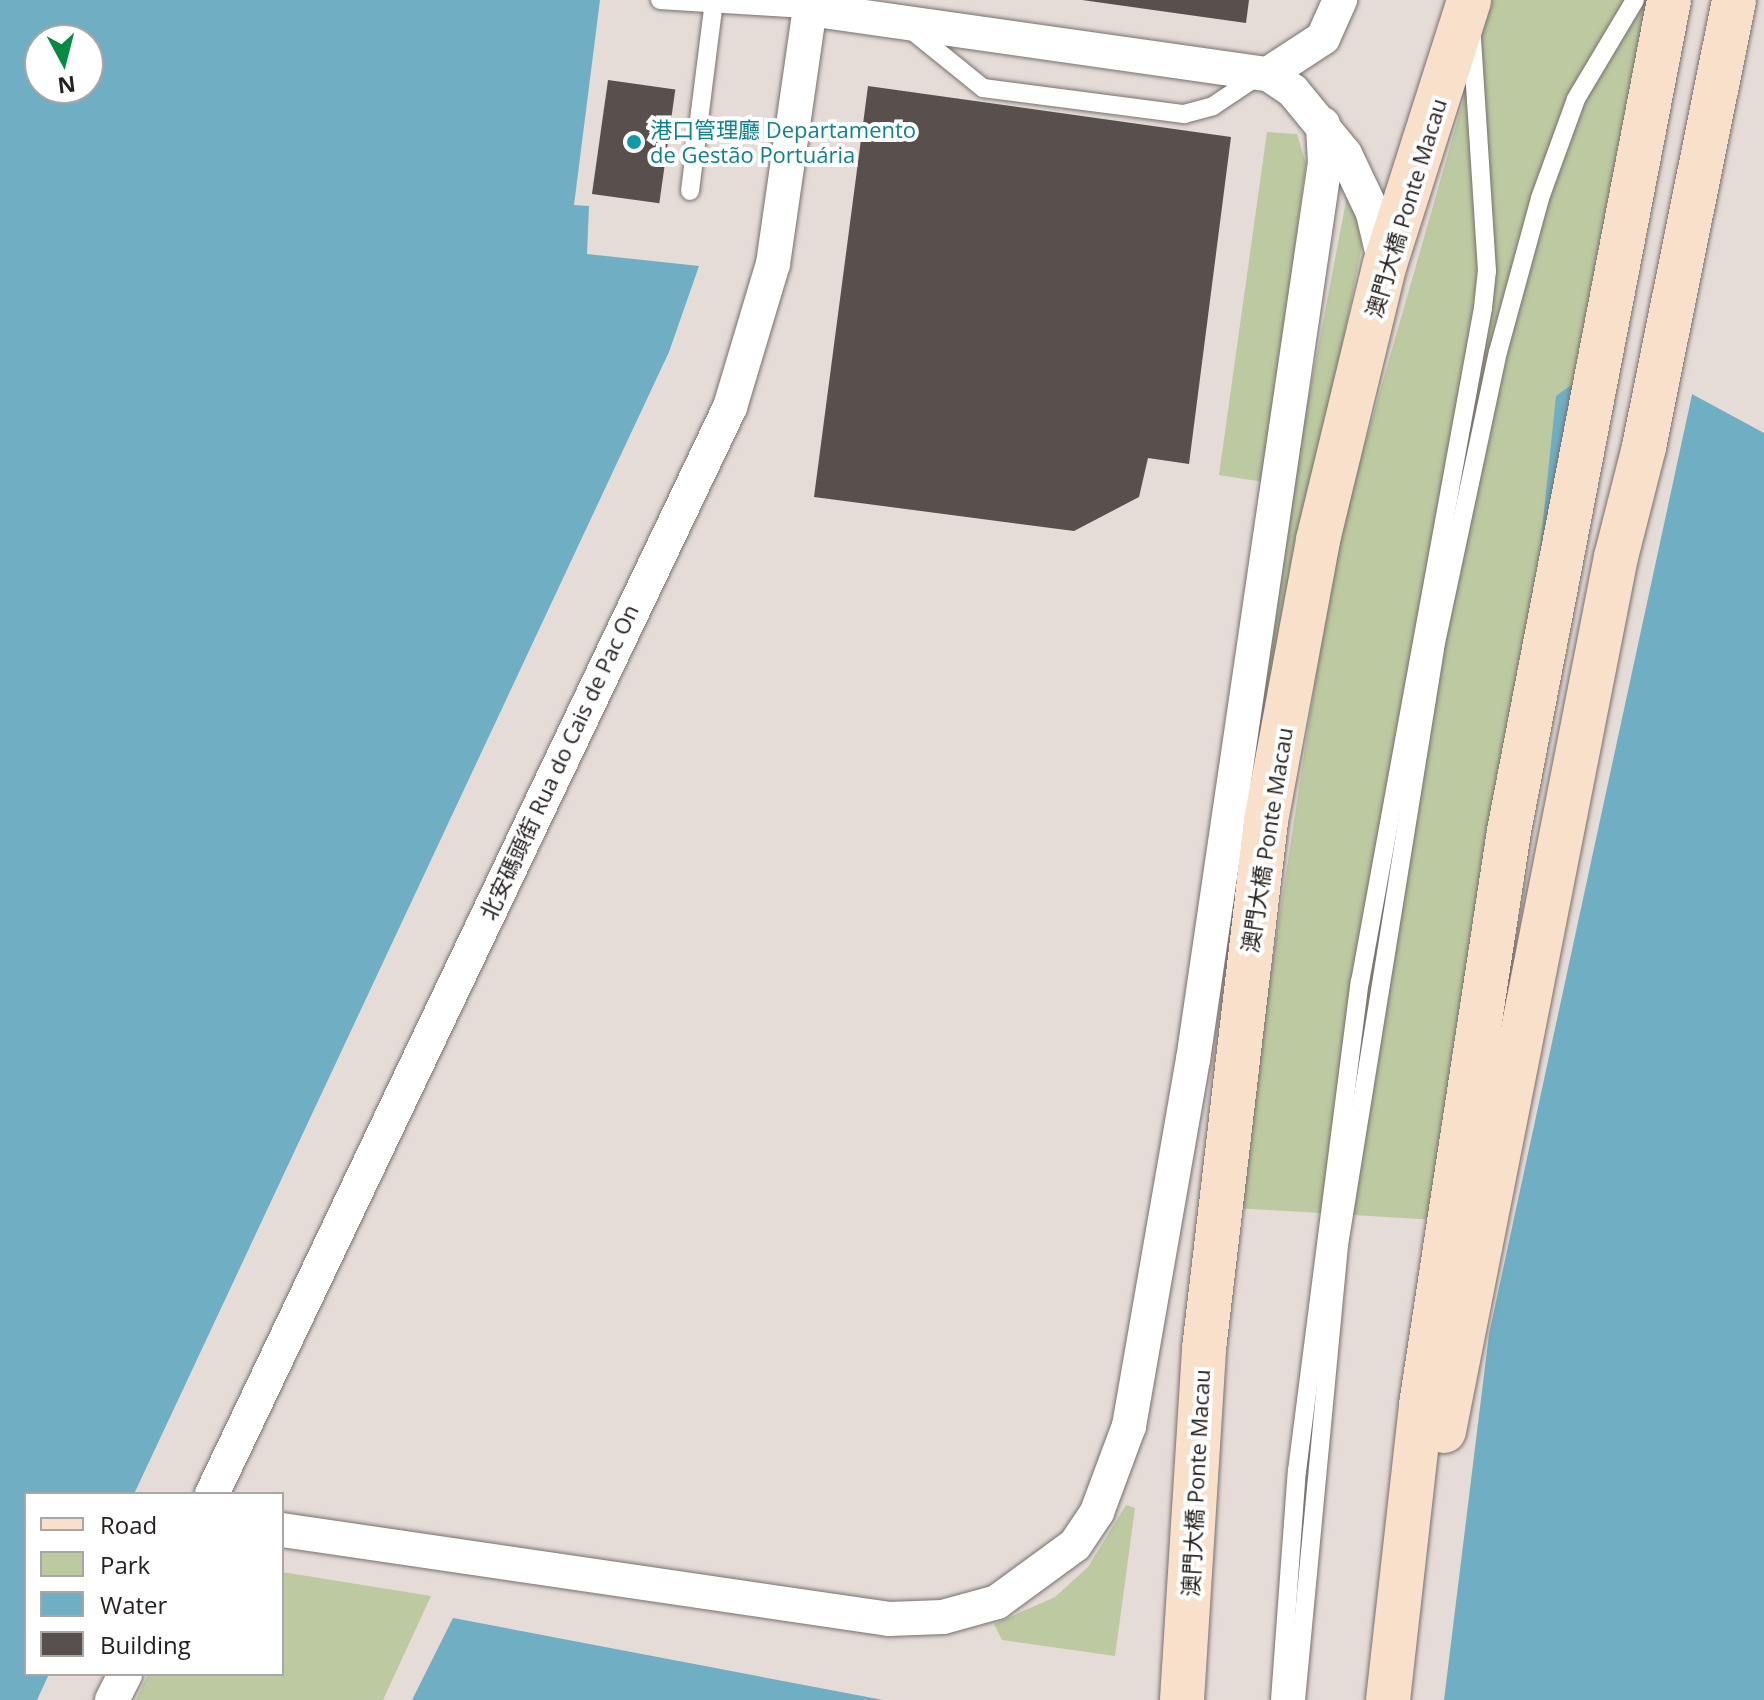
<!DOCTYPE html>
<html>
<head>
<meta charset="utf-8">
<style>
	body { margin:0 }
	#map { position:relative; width:1764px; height:1700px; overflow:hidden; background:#e5dcd8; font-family:"Open Sans","Noto Sans SC",sans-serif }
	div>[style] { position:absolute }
	.green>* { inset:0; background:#bcc9a1 }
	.water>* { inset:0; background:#70aec4 }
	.pier>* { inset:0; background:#e5dcd8 }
	.building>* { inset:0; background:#57504c; transform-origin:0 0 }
	.roads { filter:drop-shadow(0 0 2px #78706d) drop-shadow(0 0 2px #78706d) }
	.lane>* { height:18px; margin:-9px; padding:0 9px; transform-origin:9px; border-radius:9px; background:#fff }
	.street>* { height:34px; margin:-17px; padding:0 17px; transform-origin:17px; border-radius:17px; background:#fff }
	.primary>* { height:44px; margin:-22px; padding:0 22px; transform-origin:22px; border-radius:22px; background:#f9e0ca }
	.dots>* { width:22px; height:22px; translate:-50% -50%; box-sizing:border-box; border:4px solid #fff; border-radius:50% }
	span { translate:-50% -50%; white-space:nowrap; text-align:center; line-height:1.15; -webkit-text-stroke:8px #fff; paint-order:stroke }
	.culture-label { font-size:22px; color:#0d838f }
	.left { translate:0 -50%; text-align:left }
	.street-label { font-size:22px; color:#252220 }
	.legend { position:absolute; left:24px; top:1492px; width:260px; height:184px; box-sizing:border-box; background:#fff; border:2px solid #a8a7a6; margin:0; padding:10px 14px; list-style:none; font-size:24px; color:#252220 }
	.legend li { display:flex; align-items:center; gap:16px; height:40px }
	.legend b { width:40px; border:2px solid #a8a7a6 }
	.north { position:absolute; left:24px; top:24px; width:80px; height:80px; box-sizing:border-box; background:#fff; border:2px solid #a8a7a6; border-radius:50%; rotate:173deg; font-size:22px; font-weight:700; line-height:32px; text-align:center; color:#252220 }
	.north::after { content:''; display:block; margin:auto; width:28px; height:36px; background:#078a45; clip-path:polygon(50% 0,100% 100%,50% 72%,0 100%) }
</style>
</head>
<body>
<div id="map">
	<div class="green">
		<i style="clip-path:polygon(1492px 0,1686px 0,1616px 353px,1470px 1222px,1235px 1208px,1336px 545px)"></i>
		<i style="clip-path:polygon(1267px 132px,1297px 134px,1306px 164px,1264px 482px,1219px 475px)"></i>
		<i style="clip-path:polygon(1349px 185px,1362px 246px,1254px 792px,1240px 822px,1280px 549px)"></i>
		<i style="clip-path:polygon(1126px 1505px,1135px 1508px,1115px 1656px,1002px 1640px,994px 1624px,1055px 1597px,1088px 1567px)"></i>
		<i style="clip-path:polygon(282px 1572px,431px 1596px,383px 1700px,136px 1700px,148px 1674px,282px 1674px)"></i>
	</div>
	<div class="water">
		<i style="clip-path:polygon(evenodd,0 0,600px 0,574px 205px,589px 206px,587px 254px,699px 266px,669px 352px,134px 1494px,26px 1494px,26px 1674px,49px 1674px,37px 1700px,0 1700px,0 0,40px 40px,88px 40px,88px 88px,40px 88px,40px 40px)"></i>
		<i style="clip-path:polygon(1616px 353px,1764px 433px,1764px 1700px,1406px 1700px,1421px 1668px,1429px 1611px,1556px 396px)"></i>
		<i style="clip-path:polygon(453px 1618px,883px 1700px,412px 1700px)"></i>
	</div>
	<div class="pier">
		<i style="clip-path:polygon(1617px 349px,1693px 390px,1489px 1334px,1444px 1700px,1402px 1700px,1417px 1667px,1426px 1610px,1520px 702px)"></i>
	</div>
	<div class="building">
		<i style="clip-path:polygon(1082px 0,1249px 0,1246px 23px)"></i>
		<i style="left:608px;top:80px;width:68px;height:115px;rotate:8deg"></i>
		<i style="clip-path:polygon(868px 86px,1231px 137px,1189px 464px,1148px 458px,1139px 497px,1074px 531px,814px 497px)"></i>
	</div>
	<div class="roads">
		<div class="lane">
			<i style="left:660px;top:0;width:149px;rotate:3.5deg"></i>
			<i style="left:910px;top:29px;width:94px;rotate:38.9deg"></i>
			<i style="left:983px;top:88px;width:203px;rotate:7.4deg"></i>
			<i style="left:1184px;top:114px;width:30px;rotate:-15deg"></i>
			<i style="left:1213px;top:106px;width:54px;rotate:-33.7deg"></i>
			<i style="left:690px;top:191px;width:193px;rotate:-82.8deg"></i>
			<i style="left:1280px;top:1700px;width:230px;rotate:-85.8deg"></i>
			<i style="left:1297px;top:1471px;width:493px;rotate:-82.7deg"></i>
			<i style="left:1360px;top:982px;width:685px;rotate:-79.66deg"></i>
			<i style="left:1483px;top:308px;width:37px;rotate:-84deg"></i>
			<i style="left:1487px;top:271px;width:235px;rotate:-93.7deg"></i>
			<i style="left:1296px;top:1700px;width:457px;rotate:-84.6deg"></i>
			<i style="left:1339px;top:1245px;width:610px;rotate:-80.85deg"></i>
			<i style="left:1436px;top:643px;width:298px;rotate:-78deg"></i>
			<i style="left:1498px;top:352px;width:160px;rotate:-74.7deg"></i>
			<i style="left:1540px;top:198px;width:105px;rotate:-70deg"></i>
			<i style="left:1576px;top:99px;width:115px;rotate:-59.2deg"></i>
		</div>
		<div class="street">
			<i style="left:809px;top:9px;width:464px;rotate:8.1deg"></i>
			<i style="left:1268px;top:74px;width:30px;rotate:34deg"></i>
			<i style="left:1293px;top:91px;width:82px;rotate:50.5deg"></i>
			<i style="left:1345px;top:154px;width:65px;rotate:64.6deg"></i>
			<i style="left:1373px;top:213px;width:52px;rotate:76.8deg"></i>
			<i style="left:1268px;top:74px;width:66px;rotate:-33.2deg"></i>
			<i style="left:1323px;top:38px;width:42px;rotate:-65.9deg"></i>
			<i style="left:212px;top:1494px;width:1204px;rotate:-64.52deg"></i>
			<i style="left:730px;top:407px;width:149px;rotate:-73.3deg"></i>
			<i style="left:773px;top:264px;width:267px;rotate:-81.8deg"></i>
			<i style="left:282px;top:1530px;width:613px;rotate:8.34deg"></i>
			<i style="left:889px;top:1619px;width:54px;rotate:-2.1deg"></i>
			<i style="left:943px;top:1617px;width:56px;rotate:-15.5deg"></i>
			<i style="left:997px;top:1602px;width:97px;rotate:-36.2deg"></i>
			<i style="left:1075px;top:1545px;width:40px;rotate:-56deg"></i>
			<i style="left:1097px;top:1512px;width:92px;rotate:-69.6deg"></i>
			<i style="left:1129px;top:1426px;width:372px;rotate:-80.1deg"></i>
			<i style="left:1193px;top:1060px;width:907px;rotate:-81.63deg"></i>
			<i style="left:1325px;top:163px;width:39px;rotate:-93deg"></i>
			<i style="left:112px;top:1700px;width:29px;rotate:-63deg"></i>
		</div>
		<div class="primary">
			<i style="left:1444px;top:1431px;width:891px;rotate:-78.87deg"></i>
			<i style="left:1616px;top:557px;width:114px;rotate:-75.7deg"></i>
			<i style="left:1644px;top:447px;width:456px;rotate:-78.6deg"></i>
			<i style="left:1182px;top:1700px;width:352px;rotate:-86.4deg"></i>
			<i style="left:1204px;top:1349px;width:532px;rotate:-83.3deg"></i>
			<i style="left:1266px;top:821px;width:286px;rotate:-79.5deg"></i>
			<i style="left:1318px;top:540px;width:284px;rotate:-76.4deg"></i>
			<i style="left:1385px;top:264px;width:277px;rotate:-72.3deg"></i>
			<i style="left:1388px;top:1700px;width:297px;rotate:-83.6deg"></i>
			<i style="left:1421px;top:1405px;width:581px;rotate:-81.28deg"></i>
			<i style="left:1509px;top:831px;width:846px;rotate:-79.1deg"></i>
		</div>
	</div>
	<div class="dots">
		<i style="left:634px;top:142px;background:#0f9aa8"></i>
	</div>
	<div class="culture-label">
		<span class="left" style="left:650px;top:142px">港口管理廳 Departamento<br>de Gestão Portuária</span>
	</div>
	<div class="street-label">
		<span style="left:1406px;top:208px;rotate:-73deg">澳門大橋 Ponte Macau</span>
		<span style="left:559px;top:762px;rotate:-65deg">北安碼頭街 Rua do Cais de Pac On</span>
		<span style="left:1267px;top:840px;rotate:-81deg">澳門大橋 Ponte Macau</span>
		<span style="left:1196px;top:1483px;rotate:-87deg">澳門大橋 Ponte Macau</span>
	</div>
	<ul class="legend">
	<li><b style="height:10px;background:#f9e0ca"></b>Road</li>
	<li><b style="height:22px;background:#bcc9a1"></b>Park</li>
	<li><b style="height:22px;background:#70aec4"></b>Water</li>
	<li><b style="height:22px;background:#57504c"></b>Building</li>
	</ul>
	<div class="north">N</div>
</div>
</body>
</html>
